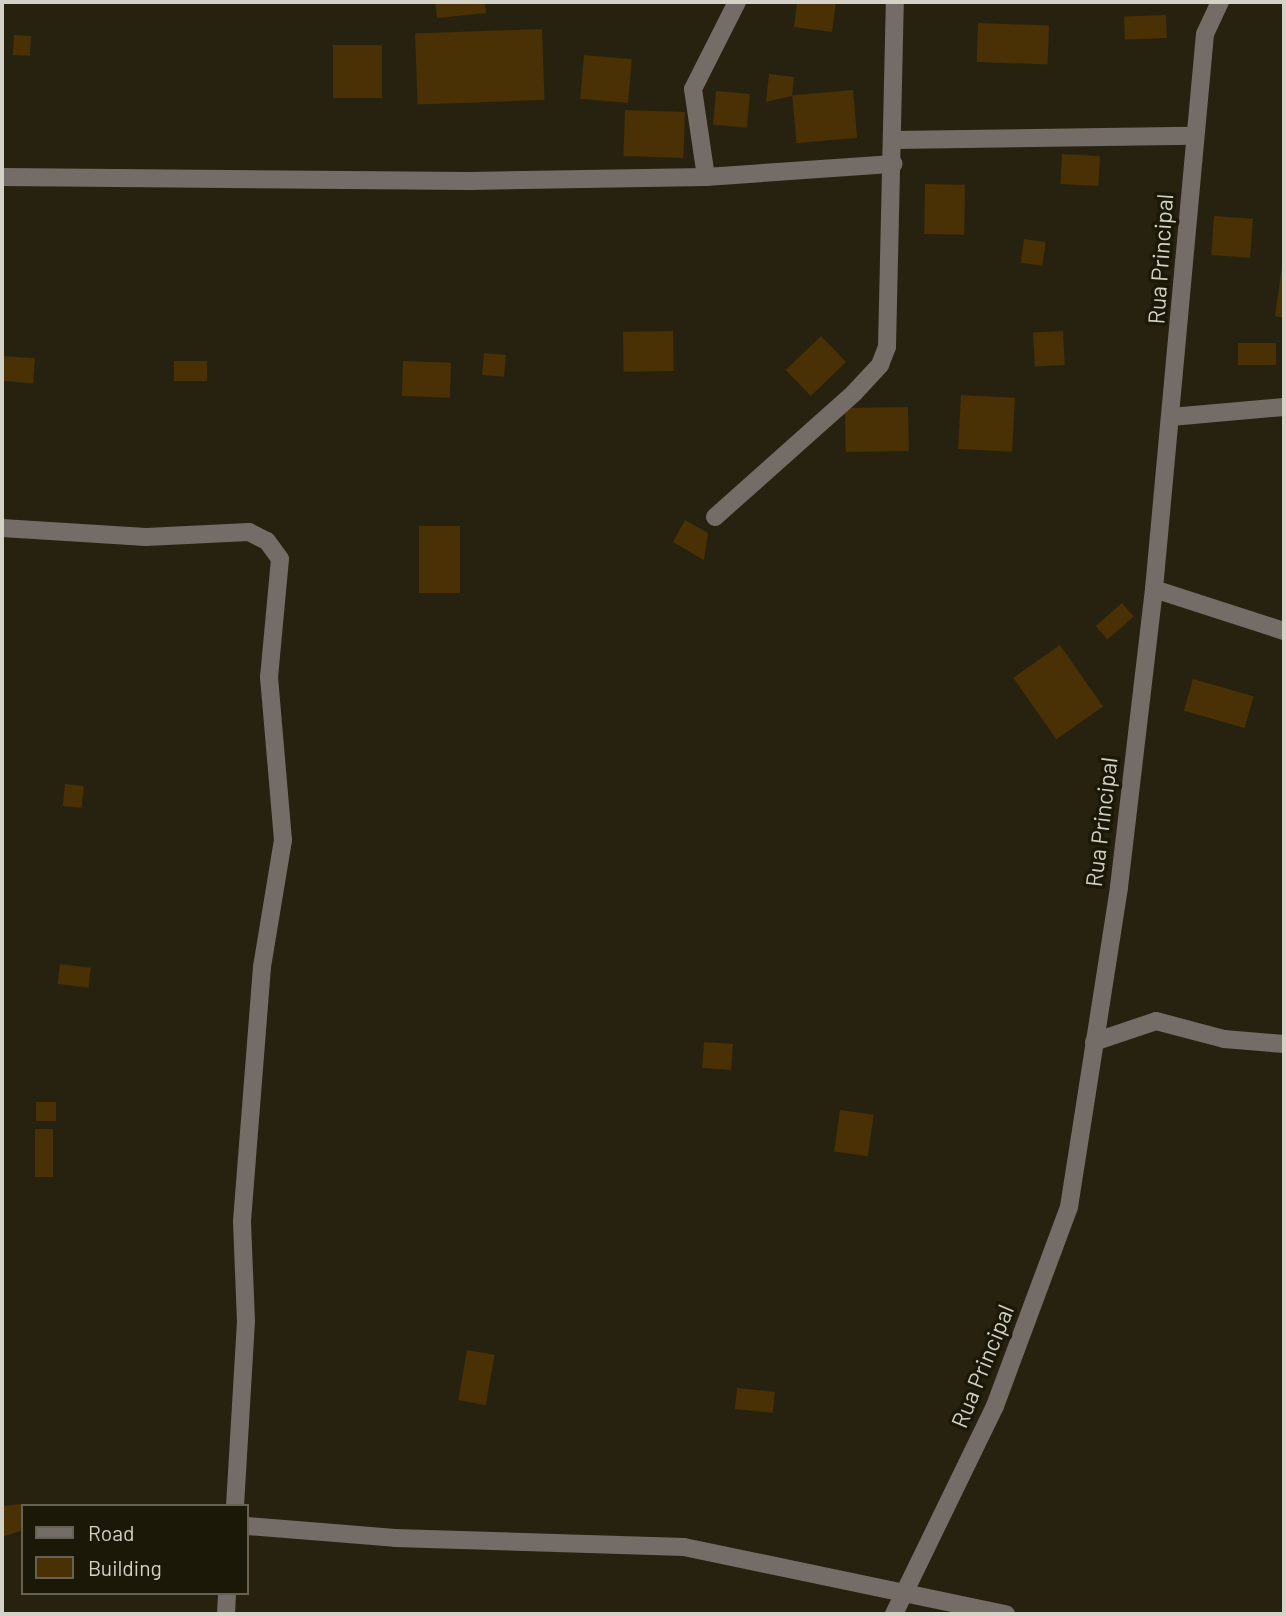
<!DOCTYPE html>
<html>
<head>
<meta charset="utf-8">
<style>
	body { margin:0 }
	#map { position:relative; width:1286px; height:1616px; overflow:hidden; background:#26220f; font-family:Barlow,sans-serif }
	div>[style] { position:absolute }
	.building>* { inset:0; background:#493005; transform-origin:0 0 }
	.minor>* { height:18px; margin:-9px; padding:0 9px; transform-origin:9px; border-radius:9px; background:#746c66 }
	span { translate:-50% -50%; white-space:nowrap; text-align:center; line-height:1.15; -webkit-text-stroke:7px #1c1807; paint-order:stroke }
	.street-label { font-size:23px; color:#d4d1c6 }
	.frame { position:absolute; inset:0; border:4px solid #d4d1c6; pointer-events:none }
	.legend { position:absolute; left:21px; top:1504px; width:228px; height:91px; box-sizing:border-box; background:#1c1807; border:2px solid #666253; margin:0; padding:9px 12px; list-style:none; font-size:21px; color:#d4d1c6 }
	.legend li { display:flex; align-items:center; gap:14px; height:35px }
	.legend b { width:35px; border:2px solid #666253 }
</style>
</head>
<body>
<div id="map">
	<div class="building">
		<i style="clip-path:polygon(435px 2px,485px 2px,486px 13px,437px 18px)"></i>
		<i style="clip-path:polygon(797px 2px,836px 2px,832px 32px,794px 27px)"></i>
		<i style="left:1166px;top:15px;width:23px;height:42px;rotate:88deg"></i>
		<i style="left:978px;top:23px;width:71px;height:39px;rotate:2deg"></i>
		<i style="left:542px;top:29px;width:71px;height:127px;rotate:88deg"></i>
		<i style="left:14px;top:35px;width:17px;height:20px;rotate:3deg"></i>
		<i style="left:333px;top:45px;width:49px;height:53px"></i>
		<i style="left:584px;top:55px;width:48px;height:44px;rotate:5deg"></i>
		<i style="clip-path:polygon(769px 74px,794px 77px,792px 96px,766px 102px)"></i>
		<i style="left:853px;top:90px;width:48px;height:61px;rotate:85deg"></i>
		<i style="left:716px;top:91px;width:34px;height:34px;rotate:5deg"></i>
		<i style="left:625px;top:110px;width:60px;height:46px;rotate:2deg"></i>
		<i style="left:1062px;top:154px;width:38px;height:30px;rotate:3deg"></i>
		<i style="left:925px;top:184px;width:40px;height:50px;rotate:1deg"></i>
		<i style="left:1214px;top:216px;width:39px;height:39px;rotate:4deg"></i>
		<i style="left:1024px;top:239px;width:22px;height:24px;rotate:8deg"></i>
		<i style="clip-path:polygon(1283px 259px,1284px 259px,1284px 318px,1275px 316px)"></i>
		<i style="left:673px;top:331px;width:40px;height:50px;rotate:89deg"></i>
		<i style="left:1063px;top:331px;width:34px;height:30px;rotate:87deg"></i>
		<i style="left:821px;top:336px;width:36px;height:49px;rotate:46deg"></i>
		<i style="left:1238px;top:343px;width:38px;height:22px"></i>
		<i style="left:484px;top:353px;width:22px;height:22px;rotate:5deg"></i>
		<i style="left:3px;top:356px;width:32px;height:25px;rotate:4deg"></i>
		<i style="left:207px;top:361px;width:20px;height:33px;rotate:90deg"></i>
		<i style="left:403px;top:361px;width:48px;height:35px;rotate:2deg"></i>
		<i style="left:961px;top:395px;width:54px;height:54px;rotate:3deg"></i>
		<i style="left:908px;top:407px;width:44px;height:63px;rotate:89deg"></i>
		<i style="clip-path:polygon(685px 520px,708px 533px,704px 560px,673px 542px)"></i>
		<i style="left:419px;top:526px;width:41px;height:67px"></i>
		<i style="left:1122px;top:603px;width:18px;height:35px;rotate:49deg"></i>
		<i style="left:1060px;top:645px;width:75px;height:57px;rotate:55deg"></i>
		<i style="left:1193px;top:679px;width:63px;height:33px;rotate:16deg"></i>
		<i style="left:65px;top:784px;width:19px;height:22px;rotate:6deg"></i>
		<i style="left:60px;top:964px;width:31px;height:20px;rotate:7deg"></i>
		<i style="left:704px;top:1042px;width:29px;height:26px;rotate:4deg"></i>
		<i style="left:36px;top:1102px;width:20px;height:19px"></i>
		<i style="left:840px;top:1110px;width:34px;height:42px;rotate:8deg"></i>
		<i style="left:35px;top:1129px;width:18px;height:48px"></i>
		<i style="left:467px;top:1350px;width:28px;height:51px;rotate:10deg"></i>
		<i style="left:737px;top:1388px;width:38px;height:21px;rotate:6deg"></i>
		<i style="clip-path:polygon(21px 1504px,23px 1530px,2px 1537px,2px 1506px)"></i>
	</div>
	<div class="minor">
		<i style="left:894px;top:140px;width:299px;rotate:-0.8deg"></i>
		<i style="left:2px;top:177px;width:468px;rotate:0.5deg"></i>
		<i style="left:470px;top:181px;width:236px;rotate:-1deg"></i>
		<i style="left:706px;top:177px;width:188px;rotate:-4deg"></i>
		<i style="left:706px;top:177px;width:89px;rotate:-98.4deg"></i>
		<i style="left:693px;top:89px;width:97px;rotate:-63.2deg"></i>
		<i style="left:1171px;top:417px;width:113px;rotate:-5.1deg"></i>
		<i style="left:715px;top:517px;width:186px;rotate:-41.7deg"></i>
		<i style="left:854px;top:393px;width:38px;rotate:-47deg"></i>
		<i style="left:880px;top:365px;width:19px;rotate:-69deg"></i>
		<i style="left:887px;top:347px;width:345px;rotate:-88.7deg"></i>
		<i style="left:2px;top:528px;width:144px;rotate:3.6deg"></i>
		<i style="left:146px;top:537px;width:103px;rotate:-2.8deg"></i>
		<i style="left:249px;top:532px;width:20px;rotate:27deg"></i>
		<i style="left:267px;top:541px;width:22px;rotate:54deg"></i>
		<i style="left:280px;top:559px;width:119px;rotate:95.3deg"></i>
		<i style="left:269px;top:677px;width:164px;rotate:85.1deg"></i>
		<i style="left:283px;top:840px;width:129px;rotate:99.4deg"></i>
		<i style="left:262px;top:967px;width:256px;rotate:94.5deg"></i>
		<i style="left:242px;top:1222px;width:99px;rotate:87.7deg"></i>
		<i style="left:246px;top:1321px;width:185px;rotate:93.4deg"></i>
		<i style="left:1154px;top:589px;width:137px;rotate:17.9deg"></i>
		<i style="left:1094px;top:1042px;width:65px;rotate:-18.7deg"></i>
		<i style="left:1156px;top:1021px;width:70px;rotate:14.8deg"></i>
		<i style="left:1224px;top:1039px;width:60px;rotate:4.8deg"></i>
		<i style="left:247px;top:1526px;width:148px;rotate:4.6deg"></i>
		<i style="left:395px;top:1538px;width:289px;rotate:1.8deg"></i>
		<i style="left:684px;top:1547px;width:329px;rotate:11.8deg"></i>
		<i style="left:226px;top:1614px;width:21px;rotate:-87deg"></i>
		<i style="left:894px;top:1614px;width:231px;rotate:-64.1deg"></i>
		<i style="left:995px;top:1406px;width:212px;rotate:-69.6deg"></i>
		<i style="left:1069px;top:1207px;width:324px;rotate:-81.1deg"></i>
		<i style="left:1119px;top:887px;width:300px;rotate:-83.3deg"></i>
		<i style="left:1154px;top:589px;width:557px;rotate:-84.75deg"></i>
		<i style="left:1205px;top:34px;width:35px;rotate:-65deg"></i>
	</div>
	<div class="street-label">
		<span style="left:1160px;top:259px;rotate:-86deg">Rua Principal</span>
		<span style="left:1101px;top:822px;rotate:-83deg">Rua Principal</span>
		<span style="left:982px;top:1366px;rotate:-68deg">Rua Principal</span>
	</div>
	<div class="frame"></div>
	<ul class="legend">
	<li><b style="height:9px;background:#746c66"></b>Road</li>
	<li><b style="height:19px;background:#493005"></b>Building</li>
	</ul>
</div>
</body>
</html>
